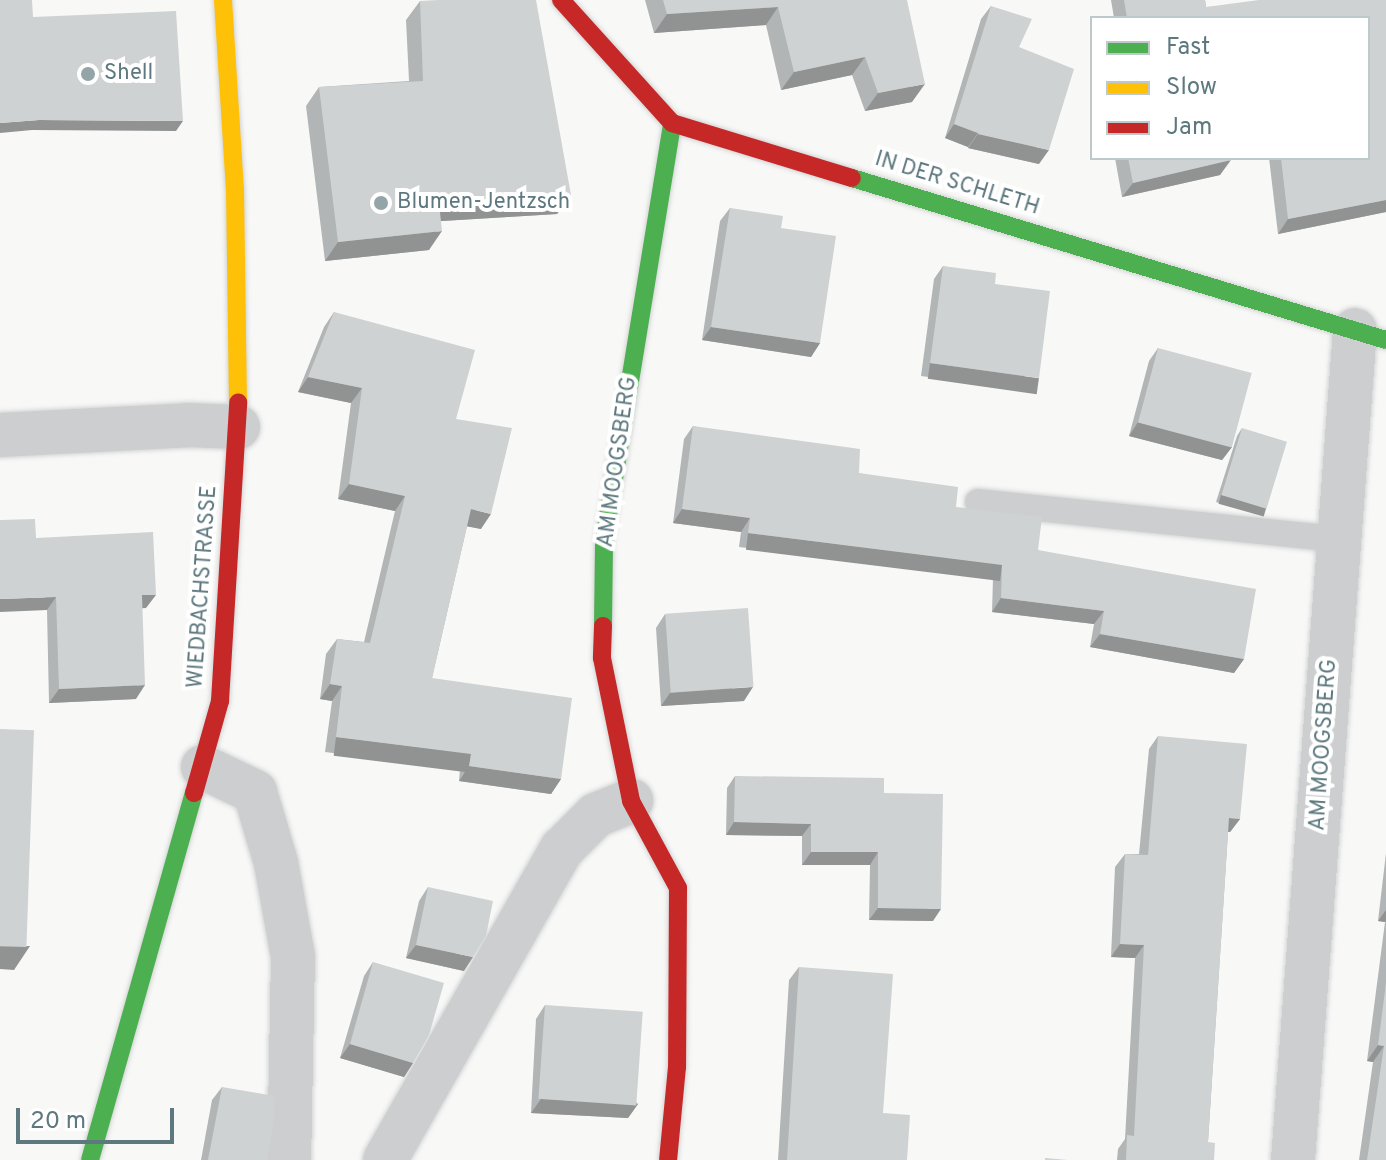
<!DOCTYPE html>
<html>
<head>
<meta charset="utf-8">
<style>
	body { margin:0 }
	#map { position:relative; width:1386px; height:1160px; overflow:hidden; background:#f8f8f7; font-family:Overpass,sans-serif }
	div>[style] { position:absolute }
	.roads { filter:drop-shadow(0 0 2px #d3d5d5) drop-shadow(0 0 2px #d3d5d5) }
	.lane>* { height:26px; margin:-13px; padding:0 13px; transform-origin:13px; border-radius:13px; background:#cdcecf }
	.street>* { height:44px; margin:-22px; padding:0 22px; transform-origin:22px; border-radius:22px; background:#cdcecf }
	.fast>* { height:18px; margin:-9px; padding:0 9px; transform-origin:9px; border-radius:9px; background:#4caf50 }
	.slow>* { height:18px; margin:-9px; padding:0 9px; transform-origin:9px; border-radius:9px; background:#ffc107 }
	.jam>* { height:18px; margin:-9px; padding:0 9px; transform-origin:9px; border-radius:9px; background:#c62828 }
	.wall>* { inset:0; background:#b2b5b5 }
	.shaded-wall>* { inset:0; background:#919393; transform-origin:0 0 }
	.building>* { inset:0; background:#cfd2d2; transform-origin:0 0 }
	.dots>* { width:22px; height:22px; translate:-50% -50%; box-sizing:border-box; border:4px solid #fff; border-radius:50% }
	span { translate:-50% -50%; white-space:nowrap; text-align:center; line-height:1.15; -webkit-text-stroke:8px #fff; paint-order:stroke }
	.poi-label { font-size:22px; color:#5d787e }
	.left { translate:0 -50%; text-align:left }
	.street-label { font-size:22px; color:#5d787e }
	.legend { position:absolute; left:1090px; top:16px; width:280px; height:144px; box-sizing:border-box; background:#fff; border:2px solid #bec9cb; margin:0; padding:10px 14px; list-style:none; font-size:24px; color:#5d787e }
	.legend li { display:flex; align-items:center; gap:16px; height:40px }
	.legend b { width:40px; border:2px solid #bec9cb }
	.scale { position:absolute; left:16px; top:1108px; width:158px; height:36px; box-sizing:border-box; border:4px solid #5d787e; border-top:0; padding-left:10px; font-size:24px; line-height:28px; white-space:nowrap; color:#5d787e; -webkit-text-stroke:6px #fff; paint-order:stroke }
</style>
</head>
<body>
<div id="map">
	<div class="roads">
		<div class="lane">
			<i style="left:978px;top:502px;width:363px;rotate:5.9deg"></i>
		</div>
		<div class="street">
			<i style="left:0;top:435px;width:188px;rotate:-3deg"></i>
			<i style="left:188px;top:425px;width:50px;rotate:2.3deg"></i>
			<i style="left:203px;top:767px;width:58px;rotate:25.7deg"></i>
			<i style="left:255px;top:792px;width:74px;rotate:73.5deg"></i>
			<i style="left:276px;top:863px;width:96px;rotate:79.7deg"></i>
			<i style="left:293px;top:957px;width:203px;rotate:91.1deg"></i>
			<i style="left:385px;top:1160px;width:358px;rotate:-60.4deg"></i>
			<i style="left:562px;top:849px;width:48px;rotate:-45deg"></i>
			<i style="left:596px;top:815px;width:38px;rotate:-22deg"></i>
			<i style="left:1293px;top:1160px;width:832px;rotate:-85.73deg"></i>
		</div>
		<div class="fast">
			<i style="left:852px;top:178px;width:558px;rotate:16.88deg"></i>
			<i style="left:603px;top:626px;width:86px;rotate:-89.3deg"></i>
			<i style="left:604px;top:540px;width:423px;rotate:-80.7deg"></i>
			<i style="left:90px;top:1160px;width:381px;rotate:-74.2deg"></i>
		</div>
		<div class="slow">
			<i style="left:223px;top:0;width:190px;rotate:86.4deg"></i>
			<i style="left:235px;top:190px;width:213px;rotate:89.2deg"></i>
		</div>
		<div class="jam">
			<i style="left:561px;top:0;width:166px;rotate:47.9deg"></i>
			<i style="left:672px;top:123px;width:188px;rotate:17deg"></i>
			<i style="left:603px;top:626px;width:32px;rotate:92deg"></i>
			<i style="left:602px;top:658px;width:146px;rotate:78.5deg"></i>
			<i style="left:631px;top:801px;width:99px;rotate:61.6deg"></i>
			<i style="left:678px;top:888px;width:179px;rotate:90.3deg"></i>
			<i style="left:677px;top:1067px;width:93px;rotate:95.5deg"></i>
			<i style="left:194px;top:793px;width:96px;rotate:-74.2deg"></i>
			<i style="left:220px;top:701px;width:299px;rotate:-86.5deg"></i>
		</div>
	</div>
	<div class="wall">
		<i style="clip-path:polygon(645px 0,907px 0,912px 102px,865px 111px,852px 75px,781px 90px,766px 25px,654px 33px)"></i>
		<i style="clip-path:polygon(1111px 0,1205px 0,1206px 7px,1386px 0,1386px 212px,1278px 234px,1269px 158px,1368px 158px,1368px 18px,1114px 18px)"></i>
		<i style="clip-path:polygon(420px 1px,571px 195px,557px 214px,441px 221px,429px 250px,325px 261px,306px 106px,319px 87px,409px 81px,406px 20px)"></i>
		<i style="clip-path:polygon(991px 6px,1019px 47px,1039px 164px,968px 148px,969px 146px,968px 147px,945px 138px,981px 19px)"></i>
		<i style="clip-path:polygon(1115px 158px,1230px 158px,1220px 175px,1122px 197px)"></i>
		<i style="clip-path:polygon(730px 208px,781px 228px,820px 343px,811px 357px,702px 340px,720px 221px)"></i>
		<i style="clip-path:polygon(943px 266px,995px 284px,1029px 391px,921px 376px,934px 279px)"></i>
		<i style="clip-path:polygon(334px 312px,456px 419px,481px 529px,467px 526px,432px 678px,561px 779px,551px 794px,459px 781px,460px 769px,325px 752px,332px 701px,320px 699px,326px 654px,337px 639px,364px 642px,395px 511px,338px 499px,351px 403px,298px 392px,324px 327px)"></i>
		<i style="clip-path:polygon(1158px 348px,1232px 447px,1222px 460px,1129px 436px,1149px 361px)"></i>
		<i style="clip-path:polygon(693px 426px,859px 473px,956px 507px,1244px 659px,1234px 673px,1090px 647px,1094px 624px,992px 612px,993px 578px,739px 547px,741px 532px,673px 523px,684px 439px)"></i>
		<i style="clip-path:polygon(1242px 428px,1266px 508px,1261px 515px,1216px 502px,1237px 436px)"></i>
		<i style="clip-path:polygon(36px 538px,146px 608px,142px 608px,136px 699px,49px 703px,47px 610px)"></i>
		<i style="clip-path:polygon(665px 614px,744px 701px,661px 706px,656px 628px)"></i>
		<i style="clip-path:polygon(1158px 736px,1240px 819px,1230px 832px,1228px 832px,1208px 1142px,1214px 1160px,1117px 1160px,1118px 1149px,1125px 1139px,1135px 958px,1111px 957px,1115px 867px,1125px 854px,1139px 854px,1149px 749px)"></i>
		<i style="clip-path:polygon(735px 776px,884px 793px,933px 921px,869px 920px,870px 865px,802px 865px,802px 836px,726px 835px,727px 788px)"></i>
		<i style="clip-path:polygon(1386px 853px,1386px 1160px,1359px 1160px,1373px 1062px,1367px 1061px,1385px 922px,1378px 921px)"></i>
		<i style="clip-path:polygon(428px 887px,464px 971px,406px 958px,419px 901px)"></i>
		<i style="clip-path:polygon(373px 962px,413px 1063px,404px 1077px,340px 1058px,364px 976px)"></i>
		<i style="clip-path:polygon(799px 967px,883px 1113px,907px 1160px,778px 1160px,789px 980px)"></i>
		<i style="clip-path:polygon(545px 1005px,638px 1104px,628px 1118px,531px 1113px,536px 1019px)"></i>
		<i style="clip-path:polygon(222px 1087px,267px 1160px,201px 1160px,212px 1100px)"></i>
	</div>
	<div class="shaded-wall">
		<i style="clip-path:polygon(778px 7px,766px 25px,654px 33px,667px 14px)"></i>
		<i style="clip-path:polygon(865px 57px,852px 75px,781px 90px,794px 72px)"></i>
		<i style="clip-path:polygon(925px 84px,912px 102px,865px 111px,878px 93px)"></i>
		<i style="clip-path:polygon(39px 120px,183px 121px,176px 131px,32px 130px,0 133px,0 123px)"></i>
		<i style="clip-path:polygon(954px 124px,978px 133px,968px 147px,945px 138px)"></i>
		<i style="clip-path:polygon(978px 134px,1049px 150px,1039px 164px,968px 148px)"></i>
		<i style="clip-path:polygon(1231px 160px,1220px 175px,1122px 197px,1133px 183px)"></i>
		<i style="clip-path:polygon(571px 195px,557px 214px,426px 222px,439px 203px)"></i>
		<i style="clip-path:polygon(1386px 200px,1386px 212px,1278px 234px,1288px 219px)"></i>
		<i style="clip-path:polygon(442px 231px,429px 250px,325px 261px,338px 242px)"></i>
		<i style="clip-path:polygon(711px 327px,820px 343px,811px 357px,702px 340px)"></i>
		<i style="left:930px;top:363px;width:110px;height:16px;rotate:8deg"></i>
		<i style="clip-path:polygon(308px 377px,362px 388px,351px 403px,298px 392px)"></i>
		<i style="clip-path:polygon(1138px 422px,1232px 447px,1222px 460px,1129px 436px)"></i>
		<i style="clip-path:polygon(349px 484px,405px 496px,395px 511px,338px 499px)"></i>
		<i style="left:1221px;top:495px;width:47px;height:9px;rotate:16deg"></i>
		<i style="clip-path:polygon(471px 509px,491px 514px,481px 529px,460px 525px)"></i>
		<i style="clip-path:polygon(682px 509px,750px 518px,741px 532px,673px 523px)"></i>
		<i style="left:748px;top:533px;width:256px;height:17px;rotate:7deg"></i>
		<i style="clip-path:polygon(142px 595px,156px 595px,146px 608px,132px 609px)"></i>
		<i style="clip-path:polygon(56px 597px,47px 610px,0 612px,0 599px)"></i>
		<i style="clip-path:polygon(1001px 598px,1104px 611px,1094px 624px,992px 612px)"></i>
		<i style="clip-path:polygon(1100px 634px,1244px 659px,1234px 673px,1090px 647px)"></i>
		<i style="clip-path:polygon(330px 684px,342px 686px,332px 701px,320px 699px)"></i>
		<i style="clip-path:polygon(145px 685px,136px 699px,49px 703px,59px 689px)"></i>
		<i style="clip-path:polygon(753px 687px,744px 701px,661px 706px,670px 693px)"></i>
		<i style="left:336px;top:737px;width:136px;height:19px;rotate:7deg"></i>
		<i style="clip-path:polygon(469px 766px,561px 779px,551px 794px,459px 781px)"></i>
		<i style="clip-path:polygon(1229px 818px,1240px 819px,1230px 832px,1219px 831px)"></i>
		<i style="clip-path:polygon(734px 822px,811px 824px,802px 836px,726px 835px)"></i>
		<i style="clip-path:polygon(811px 852px,878px 852px,870px 865px,802px 865px)"></i>
		<i style="clip-path:polygon(878px 908px,941px 909px,933px 921px,869px 920px)"></i>
		<i style="clip-path:polygon(1386px 910px,1386px 921px,1385px 922px,1378px 921px)"></i>
		<i style="clip-path:polygon(1120px 944px,1144px 945px,1135px 958px,1111px 957px)"></i>
		<i style="clip-path:polygon(416px 945px,473px 957px,464px 971px,406px 958px)"></i>
		<i style="clip-path:polygon(0 946px,30px 946px,14px 970px,0 969px)"></i>
		<i style="clip-path:polygon(350px 1044px,413px 1063px,404px 1077px,340px 1058px)"></i>
		<i style="clip-path:polygon(1378px 1045px,1384px 1046px,1373px 1062px,1367px 1061px)"></i>
		<i style="clip-path:polygon(541px 1099px,638px 1104px,628px 1118px,531px 1113px)"></i>
	</div>
	<div class="building">
		<i style="clip-path:polygon(0 0,32px 0,33px 17px,176px 11px,183px 121px,39px 120px,0 123px)"></i>
		<i style="clip-path:polygon(438px 0,536px 0,571px 195px,439px 203px,442px 231px,338px 242px,319px 87px,423px 81px,420px 1px)"></i>
		<i style="clip-path:polygon(663px 0,907px 0,925px 84px,878px 93px,865px 57px,794px 72px,778px 7px,667px 14px)"></i>
		<i style="clip-path:polygon(1124px 0,1205px 0,1206px 7px,1259px 0,1386px 0,1386px 200px,1288px 219px,1281px 158px,1368px 158px,1368px 18px,1127px 18px)"></i>
		<i style="clip-path:polygon(991px 6px,1032px 19px,1019px 47px,1074px 69px,1049px 150px,978px 134px,979px 130px,978px 133px,954px 124px)"></i>
		<i style="clip-path:polygon(1128px 158px,1230px 158px,1231px 160px,1133px 183px)"></i>
		<i style="clip-path:polygon(730px 208px,783px 216px,781px 228px,836px 236px,820px 343px,711px 327px)"></i>
		<i style="clip-path:polygon(943px 266px,996px 273px,995px 284px,1050px 291px,1039px 378px,930px 363px)"></i>
		<i style="clip-path:polygon(334px 312px,475px 350px,456px 419px,512px 428px,491px 514px,471px 509px,432px 678px,572px 698px,561px 779px,469px 766px,471px 754px,336px 737px,342px 686px,330px 684px,337px 639px,370px 643px,405px 496px,349px 484px,362px 388px,308px 377px)"></i>
		<i style="left:1158px;top:348px;width:97px;height:77px;rotate:15deg"></i>
		<i style="clip-path:polygon(693px 426px,860px 449px,859px 473px,958px 487px,956px 507px,1042px 517px,1038px 550px,1256px 589px,1244px 659px,1100px 634px,1104px 611px,1001px 598px,1002px 565px,748px 533px,750px 518px,682px 509px)"></i>
		<i style="left:1242px;top:428px;width:47px;height:70px;rotate:17deg"></i>
		<i style="clip-path:polygon(35px 519px,36px 538px,153px 532px,156px 595px,142px 595px,145px 685px,59px 689px,56px 597px,0 599px,0 520px)"></i>
		<i style="left:748px;top:608px;width:79px;height:83px;rotate:86deg"></i>
		<i style="left:0;top:729px;width:34px;height:217px;rotate:2deg"></i>
		<i style="clip-path:polygon(1158px 736px,1247px 744px,1240px 819px,1229px 818px,1208px 1142px,1215px 1143px,1214px 1160px,1126px 1160px,1127px 1135px,1134px 1136px,1144px 945px,1120px 944px,1125px 854px,1148px 855px)"></i>
		<i style="clip-path:polygon(735px 776px,884px 778px,884px 793px,943px 794px,941px 909px,878px 908px,878px 852px,811px 852px,811px 824px,734px 822px)"></i>
		<i style="clip-path:polygon(428px 887px,493px 901px,486px 936px,473px 957px,416px 945px)"></i>
		<i style="clip-path:polygon(373px 962px,444px 983px,429px 1035px,413px 1063px,350px 1044px)"></i>
		<i style="clip-path:polygon(799px 967px,893px 974px,883px 1113px,910px 1115px,907px 1160px,787px 1160px)"></i>
		<i style="clip-path:polygon(1386px 983px,1386px 1160px,1367px 1160px,1384px 1046px,1378px 1045px)"></i>
		<i style="left:545px;top:1005px;width:98px;height:94px;rotate:4deg"></i>
		<i style="clip-path:polygon(222px 1087px,275px 1096px,274px 1119px,267px 1160px,208px 1160px)"></i>
		<i style="clip-path:polygon(1045px 1158px,1068px 1160px,1045px 1160px)"></i>
	</div>
	<div class="dots">
		<i style="left:88px;top:74px;background:#93a5a8"></i>
		<i style="left:381px;top:203px;background:#93a5a8"></i>
	</div>
	<div class="poi-label">
		<span class="left" style="left:104px;top:74px">Shell</span>
		<span class="left" style="left:397px;top:203px">Blumen-Jentzsch</span>
	</div>
	<div class="street-label">
		<span style="left:957px;top:184px;rotate:17deg">IN DER SCHLETH</span>
		<span style="left:618px;top:462px;rotate:-82deg">AM MOOGSBERG</span>
		<span style="left:203px;top:587px;rotate:-86deg">WIEDBACHSTRASSE</span>
		<span style="left:1324px;top:745px;rotate:-86deg">AM MOOGSBERG</span>
	</div>
	<ul class="legend">
	<li><b style="height:10px;background:#4caf50"></b>Fast</li>
	<li><b style="height:10px;background:#ffc107"></b>Slow</li>
	<li><b style="height:10px;background:#c62828"></b>Jam</li>
	</ul>
	<div class="scale">20 m</div>
</div>
</body>
</html>
